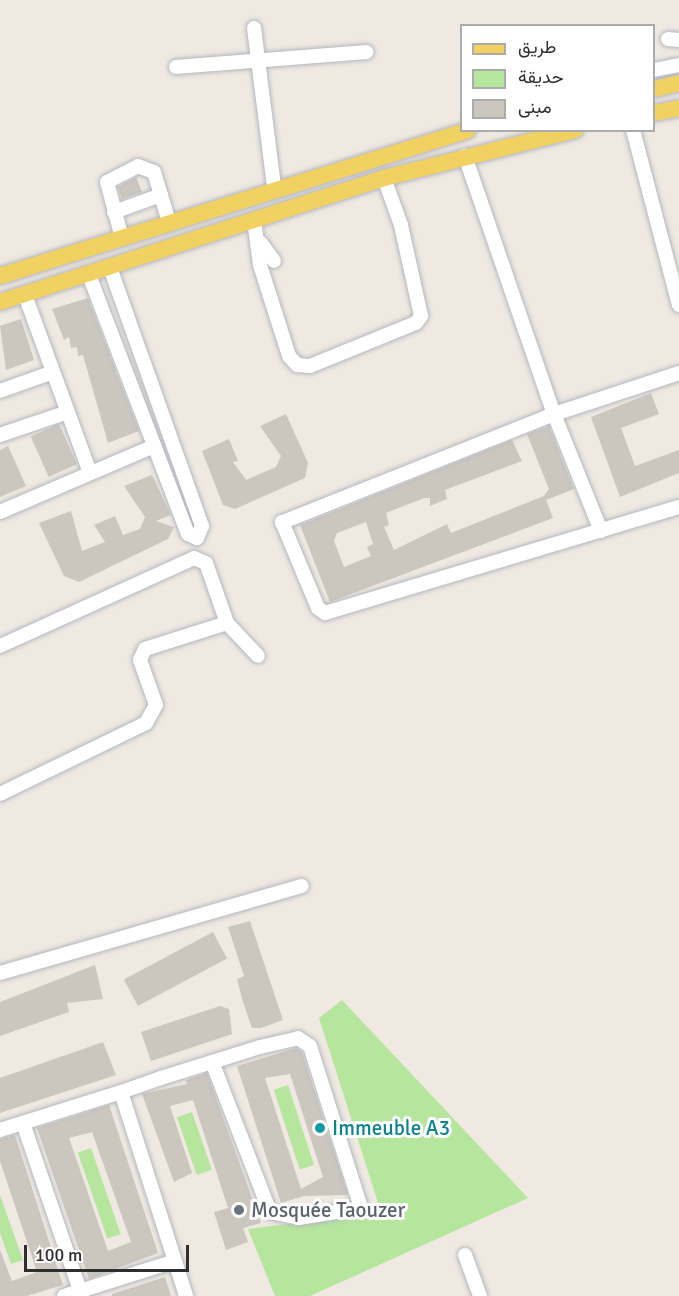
<!DOCTYPE html>
<html>
<head>
<meta charset="utf-8">
<style>
	body { margin:0 }
	#map { position:relative; width:679px; height:1296px; overflow:hidden; background:#efe9e1; font-family:Signika,Vazirmatn,sans-serif }
	div>[style] { position:absolute }
	.green>* { inset:0; background:#b6e59e; transform-origin:0 0 }
	.building>* { inset:0; background:#cbc7bf; transform-origin:0 0 }
	.roads { filter:drop-shadow(0 0 2px #b4b7c1) drop-shadow(0 0 2px #b4b7c1) }
	.minor>* { height:14px; margin:-7px; padding:0 7px; transform-origin:7px; border-radius:7px; background:#fff }
	.major>* { height:16px; margin:-8px; padding:0 8px; transform-origin:8px; border-radius:8px; background:#f2d163 }
	.dots>* { width:16px; height:16px; translate:-50% -50%; box-sizing:border-box; border:3px solid #fff; border-radius:50% }
	span { translate:-50% -50%; white-space:nowrap; text-align:center; line-height:1.15; -webkit-text-stroke:6px #fff; paint-order:stroke }
	.culture-label { font-size:21px; color:#0d838f }
	.left { translate:0 -50%; text-align:left }
	.worship-label { font-size:21px; color:#5b616d }
	.legend { position:absolute; left:460px; top:24px; width:195px; height:108px; box-sizing:border-box; background:#fff; border:2px solid #ababab; margin:0; padding:8px 10px; list-style:none; font-size:18px; color:#2e2e2e }
	.legend li { display:flex; align-items:center; gap:12px; height:30px }
	.legend b { width:30px; border:2px solid #ababab }
	.scale { position:absolute; left:24px; top:1245px; width:165px; height:27px; box-sizing:border-box; border:3px solid #2e2e2e; border-top:0; padding-left:8px; font-size:18px; line-height:21px; white-space:nowrap; color:#2e2e2e; -webkit-text-stroke:4px #fff; paint-order:stroke }
</style>
</head>
<body>
<div id="map">
	<div class="green">
		<i style="clip-path:polygon(342px 1000px,528px 1198px,310px 1296px,275px 1296px,248px 1229px,381px 1212px,319px 1018px)"></i>
		<i style="left:288px;top:1085px;width:84px;height:15px;rotate:72deg"></i>
		<i style="left:192px;top:1112px;width:61px;height:16px;rotate:71deg"></i>
		<i style="left:91px;top:1148px;width:91px;height:14px;rotate:71deg"></i>
		<i style="clip-path:polygon(0 1195px,23px 1260px,11px 1264px,0 1233px)"></i>
	</div>
	<div class="building">
		<i style="clip-path:polygon(136px 177px,142px 192px,122px 199px,118px 187px)"></i>
		<i style="clip-path:polygon(88px 298px,139px 431px,108px 443px,83px 355px,78px 356px,77px 347px,71px 348px,69px 337px,64px 340px,52px 309px)"></i>
		<i style="clip-path:polygon(21px 319px,34px 360px,6px 370px,0 326px)"></i>
		<i style="clip-path:polygon(651px 393px,659px 414px,621px 428px,635px 466px,679px 450px,679px 473px,620px 497px,591px 417px)"></i>
		<i style="clip-path:polygon(286px 414px,308px 463px,305px 478px,235px 509px,223px 505px,202px 451px,229px 439px,238px 461px,233px 462px,246px 480px,276px 467px,281px 456px,260px 426px)"></i>
		<i style="left:59px;top:424px;width:44px;height:31px;rotate:66deg"></i>
		<i style="clip-path:polygon(evenodd,549px 426px,574px 489px,546px 500px,553px 518px,330px 602px,300px 525px,512px 440px,522px 461px,445px 490px,447px 499px,430px 506px,430px 498px,424px 498px,386px 513px,389px 525px,384px 527px,394px 550px,447px 524px,451px 533px,544px 496px,549px 489px,527px 434px,549px 426px,366px 522px,373px 544px,367px 547px,371px 556px,344px 567px,334px 541px,337px 533px,366px 522px)"></i>
		<i style="clip-path:polygon(8px 446px,26px 486px,0 497px,0 450px)"></i>
		<i style="clip-path:polygon(152px 475px,171px 515px,156px 521px,174px 527px,168px 539px,79px 582px,64px 576px,39px 523px,71px 511px,82px 551px,105px 542px,94px 525px,115px 516px,123px 535px,140px 529px,145px 517px,124px 486px)"></i>
		<i style="clip-path:polygon(250px 921px,283px 1020px,261px 1028px,252px 1028px,243px 1002px,237px 979px,244px 976px,228px 927px)"></i>
		<i style="left:213px;top:932px;width:30px;height:101px;rotate:62deg"></i>
		<i style="clip-path:polygon(95px 965px,103px 999px,67px 1003px,69px 1012px,0 1036px,0 1002px)"></i>
		<i style="clip-path:polygon(220px 1006px,229px 1009px,232px 1034px,151px 1061px,141px 1032px)"></i>
		<i style="clip-path:polygon(103px 1042px,116px 1075px,0 1113px,0 1078px)"></i>
		<i style="clip-path:polygon(evenodd,296px 1048px,302px 1052px,348px 1195px,304px 1196px,281px 1203px,237px 1066px,296px 1048px,290px 1074px,323px 1177px,301px 1189px,265px 1078px,290px 1074px)"></i>
		<i style="clip-path:polygon(207px 1073px,261px 1223px,243px 1228px,248px 1242px,226px 1250px,214px 1212px,228px 1208px,193px 1100px,170px 1106px,192px 1173px,174px 1182px,142px 1094px,187px 1084px,186px 1080px)"></i>
		<i style="clip-path:polygon(evenodd,109px 1105px,158px 1253px,89px 1279px,37px 1128px,109px 1105px,92px 1132px,131px 1242px,108px 1251px,69px 1138px,92px 1132px)"></i>
		<i style="clip-path:polygon(15px 1135px,63px 1285px,27px 1296px,0 1296px,0 1250px,12px 1281px,37px 1272px,0 1161px,0 1139px)"></i>
		<i style="clip-path:polygon(165px 1277px,171px 1296px,112px 1296px,112px 1294px)"></i>
	</div>
	<div class="roads">
		<div class="minor">
			<i style="left:254px;top:28px;width:160px;rotate:82.8deg"></i>
			<i style="left:668px;top:39px;width:11px;rotate:5deg"></i>
			<i style="left:176px;top:67px;width:191px;rotate:-4.5deg"></i>
			<i style="left:654px;top:70px;width:25px;rotate:-11deg"></i>
			<i style="left:633px;top:130px;width:181px;rotate:75.3deg"></i>
			<i style="left:465px;top:156px;width:273px;rotate:71deg"></i>
			<i style="left:554px;top:414px;width:126px;rotate:68.1deg"></i>
			<i style="left:114px;top:212px;width:50px;rotate:-19.9deg"></i>
			<i style="left:254px;top:220px;width:45px;rotate:82.4deg"></i>
			<i style="left:260px;top:265px;width:96px;rotate:72.3deg"></i>
			<i style="left:289px;top:356px;width:12px;rotate:48deg"></i>
			<i style="left:297px;top:365px;width:13px;rotate:4deg"></i>
			<i style="left:310px;top:366px;width:114px;rotate:-22.1deg"></i>
			<i style="left:416px;top:323px;width:9px;rotate:-54deg"></i>
			<i style="left:421px;top:316px;width:93px;rotate:-102.4deg"></i>
			<i style="left:401px;top:225px;width:50px;rotate:-109.9deg"></i>
			<i style="left:122px;top:238px;width:58px;rotate:-105deg"></i>
			<i style="left:107px;top:182px;width:35px;rotate:-27deg"></i>
			<i style="left:138px;top:166px;width:17px;rotate:21deg"></i>
			<i style="left:154px;top:172px;width:52px;rotate:73.3deg"></i>
			<i style="left:261px;top:243px;width:22px;rotate:54deg"></i>
			<i style="left:89px;top:275px;width:277px;rotate:69.1deg"></i>
			<i style="left:188px;top:534px;width:10px;rotate:24deg"></i>
			<i style="left:197px;top:538px;width:13px;rotate:-67deg"></i>
			<i style="left:202px;top:526px;width:274px;rotate:-109.6deg"></i>
			<i style="left:25px;top:295px;width:189px;rotate:69.9deg"></i>
			<i style="left:679px;top:373px;width:132px;rotate:161.8deg"></i>
			<i style="left:554px;top:414px;width:293px;rotate:158.3deg"></i>
			<i style="left:282px;top:522px;width:93px;rotate:67.3deg"></i>
			<i style="left:318px;top:608px;width:9px;rotate:36deg"></i>
			<i style="left:325px;top:613px;width:370px;rotate:-16.7deg"></i>
			<i style="left:0;top:391px;width:56px;rotate:-19.7deg"></i>
			<i style="left:0;top:435px;width:72px;rotate:-18.7deg"></i>
			<i style="left:0;top:512px;width:168px;rotate:-23.2deg"></i>
			<i style="left:0;top:646px;width:213px;rotate:-24.4deg"></i>
			<i style="left:194px;top:558px;width:13px;rotate:23deg"></i>
			<i style="left:206px;top:563px;width:64px;rotate:70.7deg"></i>
			<i style="left:0;top:794px;width:162px;rotate:-25.9deg"></i>
			<i style="left:146px;top:723px;width:21px;rotate:-61deg"></i>
			<i style="left:156px;top:705px;width:48px;rotate:-109.6deg"></i>
			<i style="left:140px;top:660px;width:12px;rotate:-66deg"></i>
			<i style="left:145px;top:649px;width:86px;rotate:-17.6deg"></i>
			<i style="left:227px;top:623px;width:45px;rotate:46.8deg"></i>
			<i style="left:0;top:973px;width:314px;rotate:-16.1deg"></i>
			<i style="left:121px;top:1092px;width:214px;rotate:72.3deg"></i>
			<i style="left:23px;top:1123px;width:183px;rotate:71.2deg"></i>
			<i style="left:0;top:1130px;width:127px;rotate:-17.4deg"></i>
			<i style="left:121px;top:1092px;width:42px;rotate:-19.3deg"></i>
			<i style="left:161px;top:1078px;width:104px;rotate:-17.4deg"></i>
			<i style="left:260px;top:1047px;width:39px;rotate:-13deg"></i>
			<i style="left:298px;top:1038px;width:14px;rotate:34deg"></i>
			<i style="left:310px;top:1046px;width:170px;rotate:72.5deg"></i>
			<i style="left:361px;top:1208px;width:63px;rotate:170.8deg"></i>
			<i style="left:299px;top:1218px;width:30px;rotate:-168deg"></i>
			<i style="left:270px;top:1212px;width:161px;rotate:-111.1deg"></i>
			<i style="left:465px;top:1255px;width:44px;rotate:69.9deg"></i>
			<i style="left:64px;top:1296px;width:116px;rotate:-17.5deg"></i>
		</div>
		<div class="major">
			<i style="left:654px;top:89px;width:26px;rotate:-13deg"></i>
			<i style="left:654px;top:113px;width:25px;rotate:-11deg"></i>
			<i style="left:0;top:276px;width:490px;rotate:-17.3deg"></i>
			<i style="left:0;top:302px;width:404px;rotate:-17.9deg"></i>
			<i style="left:384px;top:178px;width:197px;rotate:-14.1deg"></i>
		</div>
	</div>
	<div class="dots">
		<i style="left:320px;top:1128px;background:#0f9aa8"></i>
		<i style="left:239px;top:1210px;background:#6b7280"></i>
	</div>
	<div class="culture-label">
		<span class="left" style="left:332px;top:1128px">Immeuble A3</span>
	</div>
	<div class="worship-label">
		<span class="left" style="left:251px;top:1210px">Mosquée Taouzer</span>
	</div>
	<ul class="legend">
	<li><b style="height:8px;background:#f2d163"></b>طريق</li>
	<li><b style="height:16px;background:#b6e59e"></b>حديقة</li>
	<li><b style="height:16px;background:#cbc7bf"></b>مبنى</li>
	</ul>
	<div class="scale">100 m</div>
</div>
</body>
</html>
